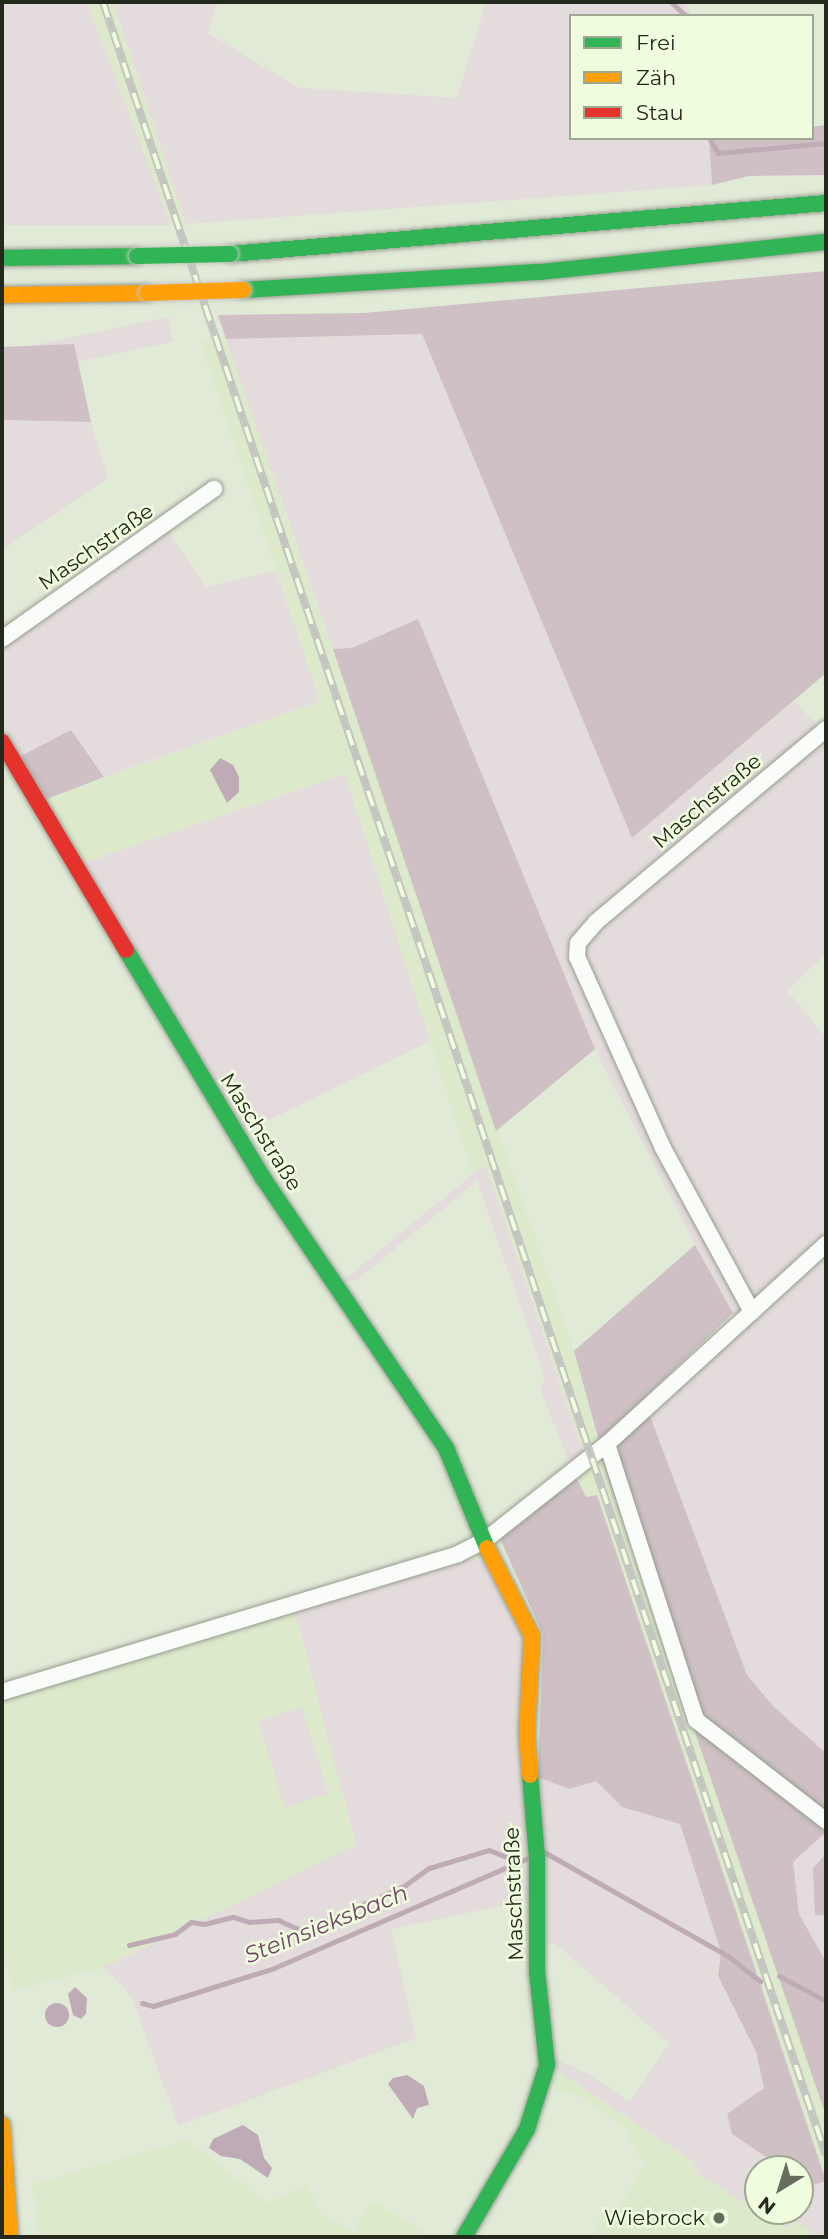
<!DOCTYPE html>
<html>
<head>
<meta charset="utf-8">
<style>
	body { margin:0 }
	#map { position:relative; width:828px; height:2239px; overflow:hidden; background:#e1e9d7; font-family:Montserrat,sans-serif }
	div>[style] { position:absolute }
	.built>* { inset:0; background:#dce9cb }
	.green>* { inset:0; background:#e4dcdc; transform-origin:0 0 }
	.forest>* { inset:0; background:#cec0c4 }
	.water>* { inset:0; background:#bfabb6 }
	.round { border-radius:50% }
	.stream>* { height:5px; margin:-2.5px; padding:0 2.5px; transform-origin:2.5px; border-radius:2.5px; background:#bfabb6 }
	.roads { filter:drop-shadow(0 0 2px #979d90) drop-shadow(0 0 2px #979d90) }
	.street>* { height:16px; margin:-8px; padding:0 8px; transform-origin:8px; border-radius:8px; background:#fafcf9 }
	.fast>* { height:16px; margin:-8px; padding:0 8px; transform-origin:8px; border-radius:8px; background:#30b455 }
	.slow>* { height:16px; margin:-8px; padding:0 8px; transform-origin:8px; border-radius:8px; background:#ff9f0a }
	.jam>* { height:16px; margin:-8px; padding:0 8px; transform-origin:8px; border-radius:8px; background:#e5322d }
	.rail>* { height:8px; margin-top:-4px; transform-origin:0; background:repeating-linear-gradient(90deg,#effdde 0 16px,#c3c5c0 0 32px); box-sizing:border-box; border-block:2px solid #c3c5c0 }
	.bridges { filter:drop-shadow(0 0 2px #c5c8bf) drop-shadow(0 0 2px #c5c8bf) }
	.fast-bridge>* { height:16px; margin:-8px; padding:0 8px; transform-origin:8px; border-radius:8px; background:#30b455 }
	.slow-bridge>* { height:16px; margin:-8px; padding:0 8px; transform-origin:8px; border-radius:8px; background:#ff9f0a }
	.dots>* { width:19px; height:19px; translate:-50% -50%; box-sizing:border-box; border:4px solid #effdde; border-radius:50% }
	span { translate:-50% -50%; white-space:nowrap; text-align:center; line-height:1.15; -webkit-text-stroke:5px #effdde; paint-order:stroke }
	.street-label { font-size:21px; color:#24291d }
	.poi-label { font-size:21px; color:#24291d }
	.right { translate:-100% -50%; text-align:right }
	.water-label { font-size:23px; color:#734669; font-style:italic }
	.frame { position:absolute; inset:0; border:4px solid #24291d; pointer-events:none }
	.legend { position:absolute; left:569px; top:14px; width:245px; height:126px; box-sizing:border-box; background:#effdde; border:2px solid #9ea891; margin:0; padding:9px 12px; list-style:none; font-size:21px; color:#24291d }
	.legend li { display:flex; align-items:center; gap:14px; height:35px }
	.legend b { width:35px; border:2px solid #9ea891 }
	.north { position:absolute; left:744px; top:2155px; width:70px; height:70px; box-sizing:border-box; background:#effdde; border:2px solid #9ea891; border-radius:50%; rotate:218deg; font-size:19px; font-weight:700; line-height:28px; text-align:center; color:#24291d }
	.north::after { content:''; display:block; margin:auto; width:24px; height:32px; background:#666c5e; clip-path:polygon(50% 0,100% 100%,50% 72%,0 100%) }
</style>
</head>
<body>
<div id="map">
	<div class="built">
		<i style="clip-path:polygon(87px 2px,113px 2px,186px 224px,171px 225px)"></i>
		<i style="clip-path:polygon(226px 339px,574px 1351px,601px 1457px,826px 2116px,826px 2178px,597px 1495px,586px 1498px,575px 1475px,588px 1464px,485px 1165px,473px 1174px,345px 774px,83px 863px,47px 799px,320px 701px,200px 340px)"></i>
		<i style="clip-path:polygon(295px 1612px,356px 1845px,104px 1967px,12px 1990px,2px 1934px,2px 1697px)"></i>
		<i style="clip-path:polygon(555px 2069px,693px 2162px,698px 2174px,785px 2227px,793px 2219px,812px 2231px,808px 2237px,591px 2237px,606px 2210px,616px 2214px,645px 2163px,630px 2142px,631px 2132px,580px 2095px,555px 2092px)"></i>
		<i style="clip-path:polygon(187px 2140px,267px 2203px,307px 2186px,322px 2215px,353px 2232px,371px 2201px,435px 2237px,38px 2237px,33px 2184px)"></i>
	</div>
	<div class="green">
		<i style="clip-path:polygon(2px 2px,87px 2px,171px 225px,2px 225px)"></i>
		<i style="clip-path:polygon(113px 2px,218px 2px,208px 33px,299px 88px,457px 98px,486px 2px,685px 2px,692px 16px,571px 16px,571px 138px,709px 138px,712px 185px,186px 224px)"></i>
		<i style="left:168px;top:317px;width:25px;height:166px;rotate:78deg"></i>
		<i style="clip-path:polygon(422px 334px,632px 837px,795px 701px,826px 736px,826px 954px,787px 990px,826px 1038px,826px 1753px,774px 1707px,747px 1675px,649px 1413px,747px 1324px,733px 1313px,695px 1245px,595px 1049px,418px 620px,352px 648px,333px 649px,226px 339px)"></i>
		<i style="clip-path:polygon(2px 420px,91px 422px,108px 478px,2px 550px)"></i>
		<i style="clip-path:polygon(166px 528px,206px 587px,276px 571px,320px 701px,104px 777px,71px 731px,19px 757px,2px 728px,2px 646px)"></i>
		<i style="clip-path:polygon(345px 774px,430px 1041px,241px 1134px,83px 863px)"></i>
		<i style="clip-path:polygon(485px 1164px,584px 1454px,569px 1462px,540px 1389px,545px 1377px,477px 1181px,357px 1280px,340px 1283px)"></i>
		<i style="clip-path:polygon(463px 1559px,481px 1561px,498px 1574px,530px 1656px,526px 1764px,596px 1781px,619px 1804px,680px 1824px,721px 1953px,718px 1976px,756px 2052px,765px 2088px,727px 2114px,732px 2134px,784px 2169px,758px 2169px,758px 2211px,698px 2174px,693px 2162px,555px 2069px,555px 2059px,593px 2076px,630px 2102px,669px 2043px,556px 1944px,544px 1943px,538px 1898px,391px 1929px,416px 2038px,178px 2126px,132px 1997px,104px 1967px,356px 1845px,295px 1612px)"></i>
		<i style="left:302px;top:1707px;width:91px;height:46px;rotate:73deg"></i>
		<i style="clip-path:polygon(822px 1832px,826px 1832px,826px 1854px,813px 1868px,816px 1915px,826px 1915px,826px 1962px,799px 1914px,793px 1861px)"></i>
		<i style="clip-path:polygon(826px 2181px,826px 2237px,808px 2237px,811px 2231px,793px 2220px,786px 2228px,758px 2211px,800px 2211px,800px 2182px,806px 2187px)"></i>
	</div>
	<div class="forest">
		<i style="clip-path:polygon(826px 125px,826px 175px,749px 176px,712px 185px,709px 138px,812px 138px,812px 127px)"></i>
		<i style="clip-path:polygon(826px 271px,826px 673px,632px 838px,422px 334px,226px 339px,218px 315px,364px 313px)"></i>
		<i style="clip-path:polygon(74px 344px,91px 422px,2px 420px,2px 347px)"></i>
		<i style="clip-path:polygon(418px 619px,595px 1049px,496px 1131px,333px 649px,352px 648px)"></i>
		<i style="clip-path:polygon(71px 730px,104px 777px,47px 799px,19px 757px)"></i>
		<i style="clip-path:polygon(695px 1245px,733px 1313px,599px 1441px,574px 1351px)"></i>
		<i style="clip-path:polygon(649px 1413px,747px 1675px,774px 1707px,826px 1753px,826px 1832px,793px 1862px,799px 1914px,826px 1962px,826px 2116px,601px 1457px)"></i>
		<i style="clip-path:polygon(575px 1475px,586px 1497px,597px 1495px,826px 2181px,806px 2187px,800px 2182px,800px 2169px,784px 2169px,732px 2134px,727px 2114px,764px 2088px,756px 2052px,718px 1976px,721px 1952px,680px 1824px,622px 1807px,596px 1781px,569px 1789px,538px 1777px,543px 1634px,500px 1539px)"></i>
		<i style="clip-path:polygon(826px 1854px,826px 1915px,815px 1915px,813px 1868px)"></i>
	</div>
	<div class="water">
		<i style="clip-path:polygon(220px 758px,233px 765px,239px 777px,239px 792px,227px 803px,210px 770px)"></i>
		<i style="clip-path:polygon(75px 1987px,87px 1998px,86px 2014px,81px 2019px,73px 2015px,68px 1994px)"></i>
		<i class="round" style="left:45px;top:2003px;width:24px;height:24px"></i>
		<i style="clip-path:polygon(407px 2075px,424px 2086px,429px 2105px,417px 2108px,413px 2119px,388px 2084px,393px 2078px)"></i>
		<i style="clip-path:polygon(243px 2125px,258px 2135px,264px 2158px,272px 2168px,268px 2178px,240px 2159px,221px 2156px,209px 2148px,213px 2139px)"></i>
	</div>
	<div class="stream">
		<i style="left:671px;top:2px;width:21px;rotate:43deg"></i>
		<i style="left:709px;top:138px;width:17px;rotate:59deg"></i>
		<i style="left:718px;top:153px;width:108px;rotate:-5.3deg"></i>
		<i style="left:544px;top:1852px;width:211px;rotate:29.5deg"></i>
		<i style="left:728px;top:1956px;width:41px;rotate:38deg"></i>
		<i style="left:129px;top:1945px;width:47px;rotate:-13.4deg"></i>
		<i style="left:175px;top:1934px;width:20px;rotate:-37deg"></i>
		<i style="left:191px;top:1922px;width:13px;rotate:9deg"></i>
		<i style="left:204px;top:1924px;width:30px;rotate:-14deg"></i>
		<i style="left:233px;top:1917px;width:17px;rotate:17deg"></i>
		<i style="left:249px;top:1922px;width:29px;rotate:-4deg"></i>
		<i style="left:278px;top:1920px;width:27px;rotate:24deg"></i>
		<i style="left:303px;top:1931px;width:111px;rotate:-24deg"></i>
		<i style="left:404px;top:1886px;width:31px;rotate:-36deg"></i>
		<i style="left:429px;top:1868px;width:63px;rotate:-16.7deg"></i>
		<i style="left:489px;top:1850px;width:32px;rotate:22deg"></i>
		<i style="left:519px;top:1862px;width:12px;rotate:-24deg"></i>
		<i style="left:779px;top:1976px;width:53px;rotate:28deg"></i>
		<i style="left:142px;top:2003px;width:11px;rotate:15deg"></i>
		<i style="left:153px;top:2006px;width:127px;rotate:-17.4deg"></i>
		<i style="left:274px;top:1968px;width:267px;rotate:-23.4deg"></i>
	</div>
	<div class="roads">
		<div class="street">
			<i style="left:2px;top:639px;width:260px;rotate:-35.3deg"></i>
			<i style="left:752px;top:1312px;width:187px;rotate:-118.5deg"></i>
			<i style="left:663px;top:1148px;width:209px;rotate:-114.2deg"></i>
			<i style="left:577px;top:957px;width:14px;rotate:-86deg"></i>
			<i style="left:578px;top:943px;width:28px;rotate:-49deg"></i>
			<i style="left:596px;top:922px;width:300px;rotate:-40deg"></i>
			<i style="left:607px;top:1444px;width:290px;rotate:72.1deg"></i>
			<i style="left:696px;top:1720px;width:165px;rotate:37.8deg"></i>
			<i style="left:2px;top:1692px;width:476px;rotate:-16.8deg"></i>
			<i style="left:458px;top:1554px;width:29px;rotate:-27deg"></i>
			<i style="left:484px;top:1541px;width:157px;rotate:-38.3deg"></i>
			<i style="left:607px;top:1444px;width:297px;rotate:-42.4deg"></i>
		</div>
		<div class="fast">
			<i style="left:230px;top:254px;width:598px;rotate:-4.89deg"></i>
			<i style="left:2px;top:258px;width:135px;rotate:-0.8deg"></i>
			<i style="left:243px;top:290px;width:298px;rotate:-3.5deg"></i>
			<i style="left:540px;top:272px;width:288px;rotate:-6deg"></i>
			<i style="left:126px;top:950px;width:266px;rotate:59deg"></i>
			<i style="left:263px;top:1178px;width:326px;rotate:55.9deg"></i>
			<i style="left:446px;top:1448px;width:108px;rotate:67.7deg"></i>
			<i style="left:464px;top:2237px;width:125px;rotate:-59.7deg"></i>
			<i style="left:527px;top:2129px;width:67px;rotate:-72.6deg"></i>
			<i style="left:547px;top:2065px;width:95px;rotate:-96.1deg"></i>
			<i style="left:537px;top:1971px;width:113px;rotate:-90deg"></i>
			<i style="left:537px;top:1858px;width:83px;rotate:-94.8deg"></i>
		</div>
		<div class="slow">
			<i style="left:2px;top:295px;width:145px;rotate:-0.8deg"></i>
			<i style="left:487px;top:1548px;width:99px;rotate:62.9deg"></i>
			<i style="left:532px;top:1636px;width:97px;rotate:93deg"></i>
			<i style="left:527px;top:1733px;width:42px;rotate:85.9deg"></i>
			<i style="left:2px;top:2125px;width:112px;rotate:85.9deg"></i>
		</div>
		<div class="jam">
			<i style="left:2px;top:742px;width:242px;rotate:59.2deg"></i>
		</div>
	</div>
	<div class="rail">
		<i style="left:103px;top:2px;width:2271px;rotate:71.44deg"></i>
	</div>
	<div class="bridges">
		<div class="fast-bridge">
			<i style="left:137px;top:256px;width:93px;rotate:-1.2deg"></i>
		</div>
		<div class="slow-bridge">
			<i style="left:147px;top:293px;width:96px;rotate:-1.8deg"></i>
		</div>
	</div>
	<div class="dots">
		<i style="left:719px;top:2218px;background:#666c5e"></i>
	</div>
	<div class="street-label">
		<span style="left:96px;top:547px;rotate:-35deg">Maschstraße</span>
		<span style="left:707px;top:801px;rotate:-40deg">Maschstraße</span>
		<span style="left:261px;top:1132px;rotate:58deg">Maschstraße</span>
		<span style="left:514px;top:1894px;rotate:-92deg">Maschstraße</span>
	</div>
	<div class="poi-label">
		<span class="right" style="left:705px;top:2218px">Wiebrock</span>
	</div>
	<div class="water-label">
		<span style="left:326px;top:1924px;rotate:-22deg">Steinsieksbach</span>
	</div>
	<div class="frame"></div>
	<ul class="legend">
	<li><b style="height:9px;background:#30b455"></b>Frei</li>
	<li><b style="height:9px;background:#ff9f0a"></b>Zäh</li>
	<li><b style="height:9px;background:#e5322d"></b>Stau</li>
	</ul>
	<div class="north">N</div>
</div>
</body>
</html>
